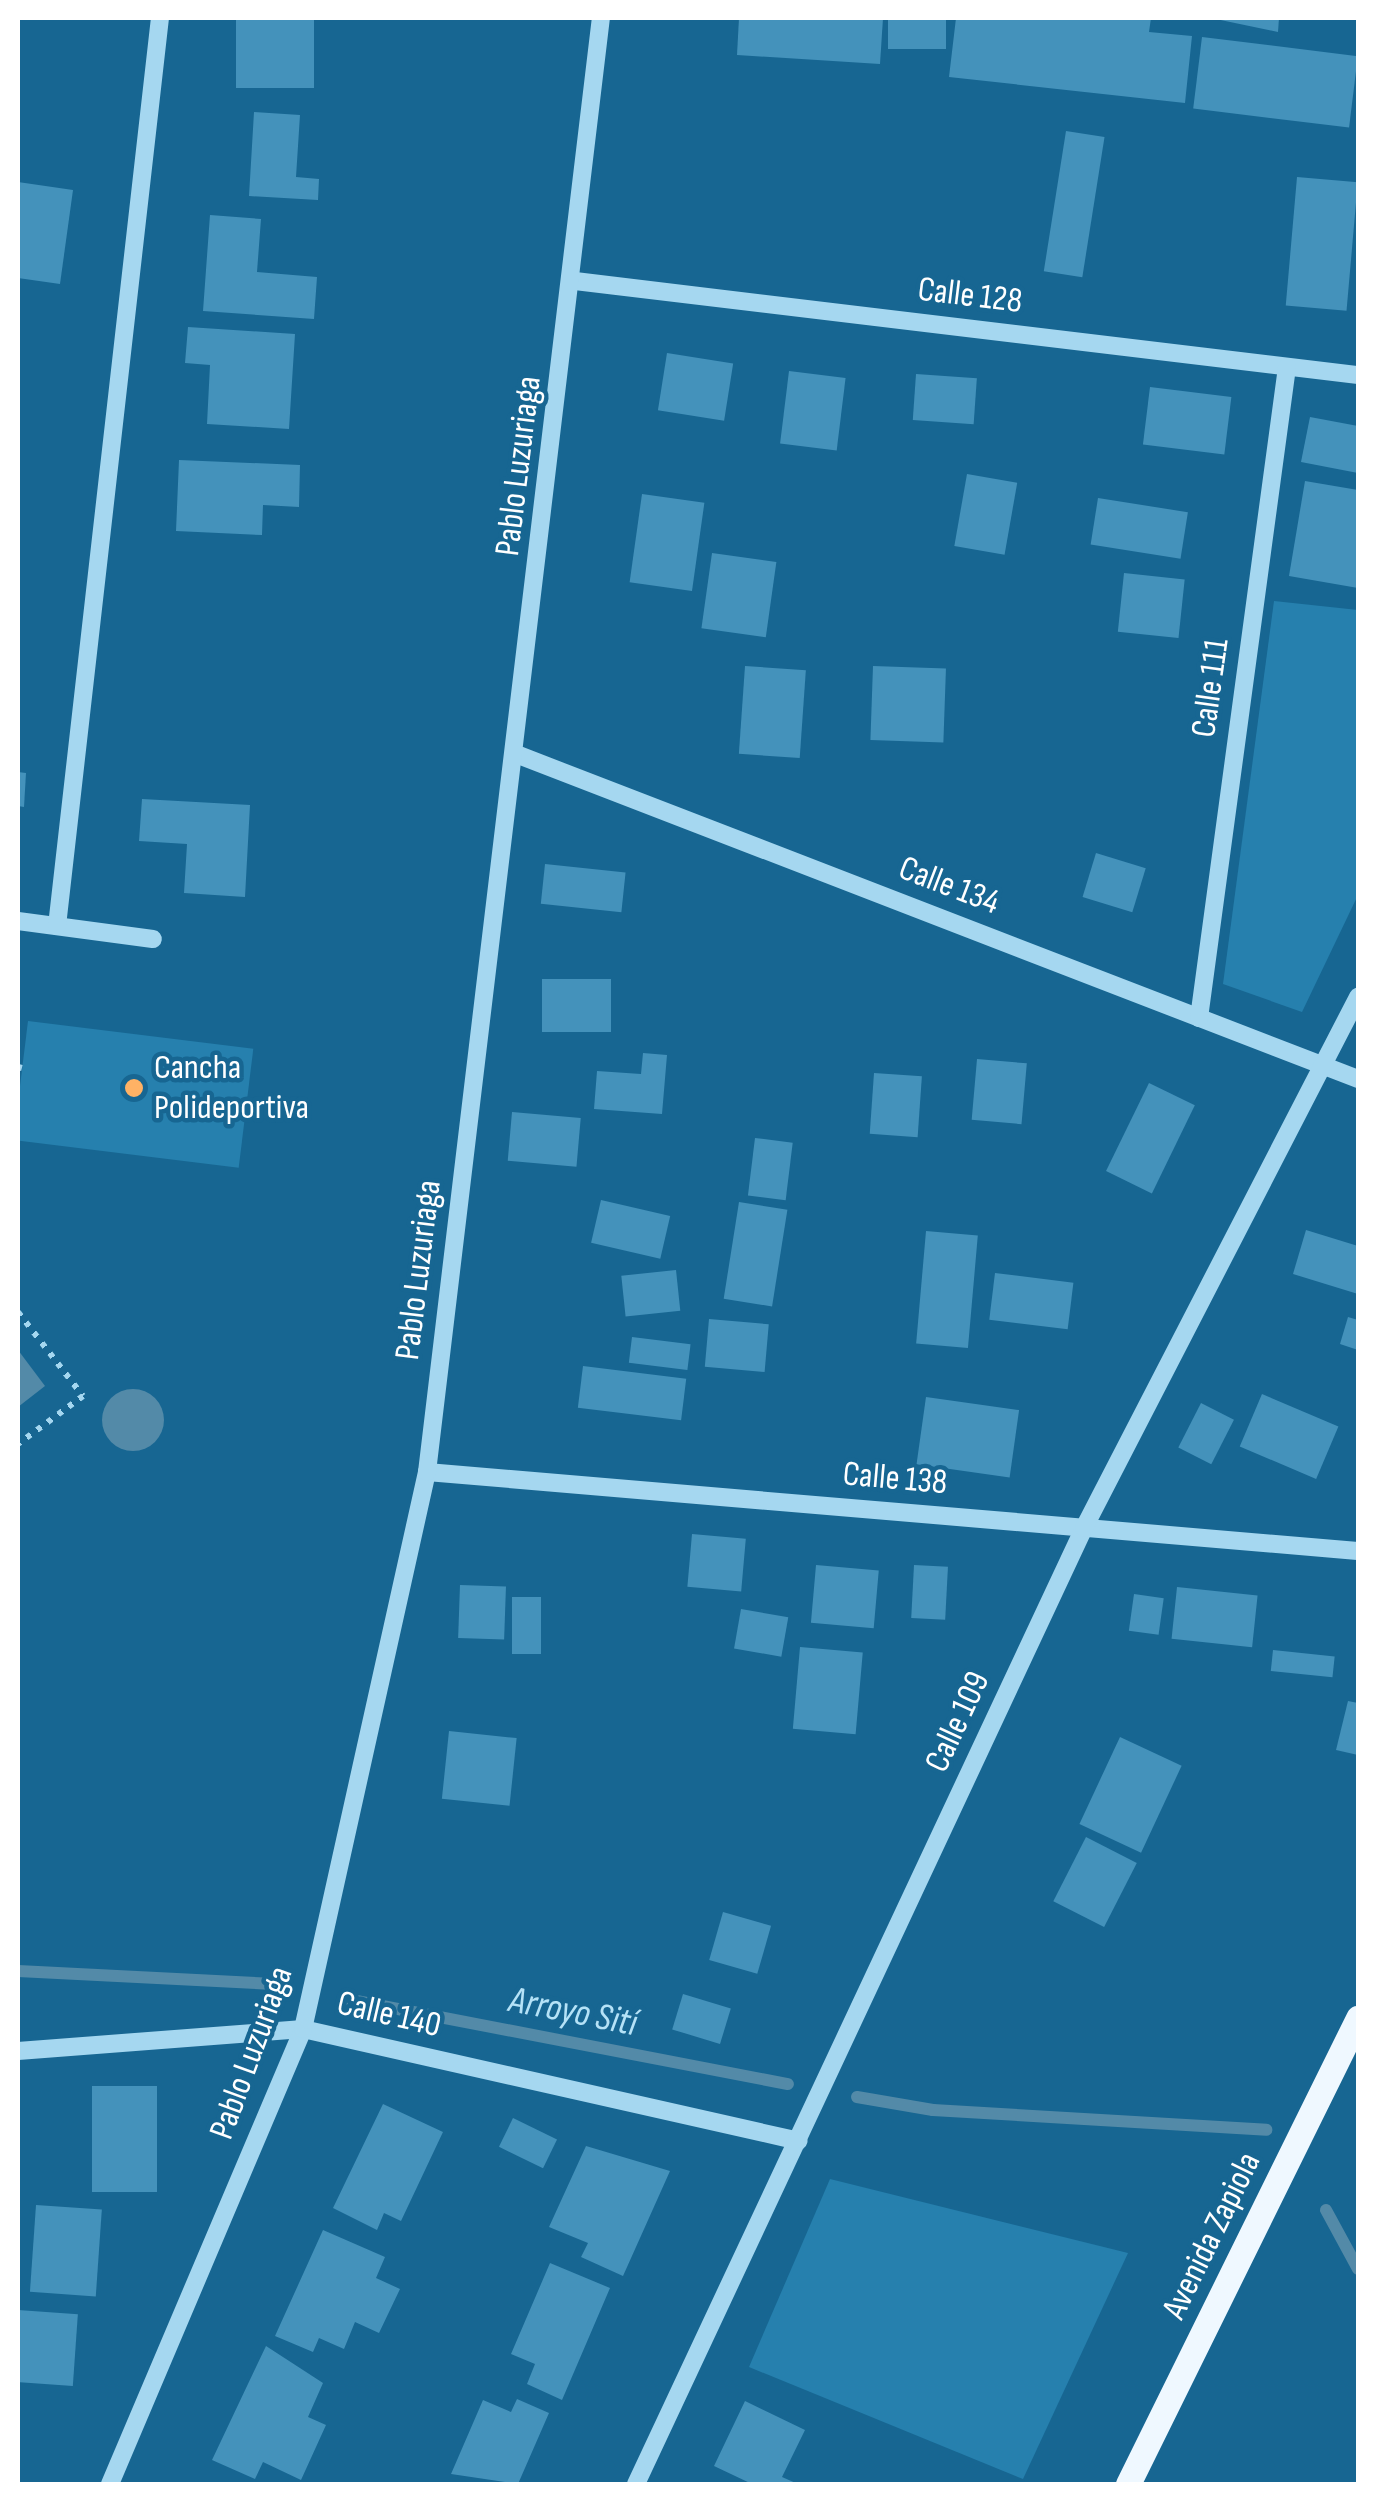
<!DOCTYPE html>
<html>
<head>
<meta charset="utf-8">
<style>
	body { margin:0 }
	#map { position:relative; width:1376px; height:2502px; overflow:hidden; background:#176692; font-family:"Sofia Sans Condensed",sans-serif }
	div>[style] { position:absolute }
	.green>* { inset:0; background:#2680ae; transform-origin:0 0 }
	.water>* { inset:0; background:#538aa8 }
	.round { border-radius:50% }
	.stream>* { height:12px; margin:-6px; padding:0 6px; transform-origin:6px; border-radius:6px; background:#538aa8 }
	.building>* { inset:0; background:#4492bb; transform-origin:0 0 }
	.path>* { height:6px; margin-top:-3px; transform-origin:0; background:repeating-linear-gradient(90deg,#a5d7f0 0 5px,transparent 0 13px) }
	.minor>* { height:18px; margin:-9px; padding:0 9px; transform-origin:9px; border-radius:9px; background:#a5d7f0 }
	.major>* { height:25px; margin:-12.5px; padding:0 12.5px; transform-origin:12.5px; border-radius:12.5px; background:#eff8ff }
	.dots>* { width:28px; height:28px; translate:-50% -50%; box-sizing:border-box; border:5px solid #176692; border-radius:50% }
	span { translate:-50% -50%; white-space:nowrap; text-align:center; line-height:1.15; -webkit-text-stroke:9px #176692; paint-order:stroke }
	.street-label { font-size:35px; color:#fff }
	.poi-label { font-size:35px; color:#fff }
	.left { translate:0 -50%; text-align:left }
	.water-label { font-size:38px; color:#b5e2f7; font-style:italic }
	.frame { position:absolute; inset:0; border:20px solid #fff; pointer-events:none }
</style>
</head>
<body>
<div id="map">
	<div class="green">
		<i style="clip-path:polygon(1274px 601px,1358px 610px,1358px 895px,1302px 1012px,1223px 984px)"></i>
		<i style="left:28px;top:1021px;width:227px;height:120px;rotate:7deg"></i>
		<i style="clip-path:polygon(830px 2179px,1128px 2253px,1023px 2479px,749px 2367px)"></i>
	</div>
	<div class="water">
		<i style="clip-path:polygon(18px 1350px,45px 1386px,18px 1407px)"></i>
		<i class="round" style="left:102px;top:1389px;width:62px;height:62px"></i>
	</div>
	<div class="stream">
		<i style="left:18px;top:1971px;width:261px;rotate:2.9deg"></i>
		<i style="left:346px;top:1999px;width:450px;rotate:10.9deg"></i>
		<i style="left:857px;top:2097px;width:77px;rotate:9.7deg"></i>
		<i style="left:933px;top:2110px;width:334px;rotate:3.4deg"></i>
		<i style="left:1326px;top:2210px;width:67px;rotate:61.5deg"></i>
	</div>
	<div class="building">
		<i style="left:236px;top:18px;width:78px;height:70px"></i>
		<i style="clip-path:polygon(739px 18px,883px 18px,880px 64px,737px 55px)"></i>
		<i style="left:888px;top:18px;width:58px;height:31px"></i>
		<i style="clip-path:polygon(956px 18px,1151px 18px,1149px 32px,1192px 36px,1185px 103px,949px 77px)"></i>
		<i style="clip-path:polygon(1211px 18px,1279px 18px,1278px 32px)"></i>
		<i style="left:1202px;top:37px;width:157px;height:72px;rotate:7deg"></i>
		<i style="clip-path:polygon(254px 112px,300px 115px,296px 177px,319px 179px,318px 200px,249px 196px)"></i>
		<i style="left:1066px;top:131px;width:39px;height:142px;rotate:9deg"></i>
		<i style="left:1297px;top:177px;width:61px;height:129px;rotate:5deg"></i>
		<i style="clip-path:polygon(18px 182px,73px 190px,60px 284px,18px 278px)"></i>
		<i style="clip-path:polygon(210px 215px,261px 219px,257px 272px,317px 277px,314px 319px,203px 311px)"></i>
		<i style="clip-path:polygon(188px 327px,295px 334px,289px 429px,207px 424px,210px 365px,185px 363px)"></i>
		<i style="left:667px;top:353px;width:67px;height:58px;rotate:9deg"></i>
		<i style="left:789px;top:371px;width:57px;height:73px;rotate:7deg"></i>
		<i style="left:916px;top:374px;width:61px;height:46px;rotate:4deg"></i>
		<i style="left:1150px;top:387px;width:82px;height:58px;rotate:7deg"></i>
		<i style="clip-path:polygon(1310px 417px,1358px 426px,1358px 473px,1301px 462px)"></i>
		<i style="clip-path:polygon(179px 460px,300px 465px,299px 507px,263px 505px,262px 535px,176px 531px)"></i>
		<i style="left:967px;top:474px;width:51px;height:73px;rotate:10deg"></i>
		<i style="clip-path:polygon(1305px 481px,1358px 490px,1358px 588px,1289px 576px)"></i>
		<i style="left:642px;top:494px;width:63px;height:89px;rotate:8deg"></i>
		<i style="left:1098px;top:498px;width:91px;height:47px;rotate:9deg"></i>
		<i style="left:712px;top:553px;width:65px;height:76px;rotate:8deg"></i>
		<i style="left:1124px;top:573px;width:61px;height:59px;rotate:6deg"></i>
		<i style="left:745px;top:666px;width:61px;height:88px;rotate:4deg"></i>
		<i style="left:873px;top:666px;width:73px;height:74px;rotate:2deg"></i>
		<i style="clip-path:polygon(18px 772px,26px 773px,24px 807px,18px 806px)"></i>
		<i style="clip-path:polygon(142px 799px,250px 805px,245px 897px,184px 893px,187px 844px,139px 841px)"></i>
		<i style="left:1096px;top:853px;width:52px;height:46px;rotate:17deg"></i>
		<i style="left:545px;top:864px;width:81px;height:40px;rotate:6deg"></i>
		<i style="left:542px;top:979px;width:69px;height:53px"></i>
		<i style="clip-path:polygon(643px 1053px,667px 1055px,662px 1114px,594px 1109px,597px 1071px,641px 1074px)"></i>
		<i style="left:977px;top:1059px;width:50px;height:61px;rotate:5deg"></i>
		<i style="left:874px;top:1073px;width:48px;height:61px;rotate:4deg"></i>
		<i style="left:1149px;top:1083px;width:51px;height:98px;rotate:26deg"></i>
		<i style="left:512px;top:1112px;width:69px;height:49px;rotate:5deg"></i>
		<i style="left:755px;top:1138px;width:38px;height:58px;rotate:7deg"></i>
		<i style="left:601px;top:1200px;width:71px;height:44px;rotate:13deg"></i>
		<i style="left:739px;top:1202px;width:49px;height:98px;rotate:9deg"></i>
		<i style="clip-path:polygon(1306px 1230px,1358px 1246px,1358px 1294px,1293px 1274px)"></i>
		<i style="left:926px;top:1231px;width:52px;height:113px;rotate:5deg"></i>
		<i style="left:676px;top:1270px;width:41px;height:55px;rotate:84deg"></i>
		<i style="left:995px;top:1273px;width:79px;height:47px;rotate:7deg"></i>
		<i style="clip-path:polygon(1348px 1317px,1358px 1320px,1358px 1350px,1340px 1344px)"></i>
		<i style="left:709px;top:1319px;width:60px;height:48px;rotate:5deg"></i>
		<i style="left:632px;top:1337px;width:59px;height:26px;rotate:7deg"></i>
		<i style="left:583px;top:1366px;width:104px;height:42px;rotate:7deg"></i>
		<i style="left:1262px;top:1394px;width:83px;height:57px;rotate:23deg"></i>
		<i style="left:926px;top:1397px;width:94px;height:68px;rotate:8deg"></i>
		<i style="left:1201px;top:1403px;width:37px;height:50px;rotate:27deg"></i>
		<i style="left:692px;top:1534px;width:54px;height:53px;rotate:5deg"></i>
		<i style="left:816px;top:1565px;width:63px;height:58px;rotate:5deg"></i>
		<i style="left:914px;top:1565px;width:34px;height:53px;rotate:3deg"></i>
		<i style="left:460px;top:1585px;width:46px;height:53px;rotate:2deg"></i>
		<i style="left:1177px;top:1587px;width:81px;height:52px;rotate:6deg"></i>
		<i style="left:1134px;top:1594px;width:30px;height:37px;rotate:8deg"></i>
		<i style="left:512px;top:1597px;width:29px;height:57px"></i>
		<i style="left:741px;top:1609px;width:48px;height:40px;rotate:10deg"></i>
		<i style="left:800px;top:1647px;width:63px;height:82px;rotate:5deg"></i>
		<i style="left:1273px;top:1650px;width:62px;height:21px;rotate:6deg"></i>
		<i style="clip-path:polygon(1348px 1701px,1358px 1703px,1358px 1755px,1336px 1750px)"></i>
		<i style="left:449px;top:1731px;width:68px;height:68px;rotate:6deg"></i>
		<i style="left:1120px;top:1737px;width:68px;height:96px;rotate:25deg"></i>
		<i style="left:1086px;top:1837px;width:57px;height:72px;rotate:27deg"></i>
		<i style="left:723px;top:1912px;width:50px;height:50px;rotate:16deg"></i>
		<i style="left:683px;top:1994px;width:50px;height:37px;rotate:17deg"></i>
		<i style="left:92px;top:2086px;width:65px;height:106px"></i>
		<i style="clip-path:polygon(383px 2104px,443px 2132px,401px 2221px,384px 2213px,377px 2230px,333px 2208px)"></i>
		<i style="left:513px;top:2118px;width:49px;height:32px;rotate:26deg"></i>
		<i style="clip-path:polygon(586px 2146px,670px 2171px,623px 2276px,581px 2257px,588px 2243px,549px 2227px)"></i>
		<i style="left:36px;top:2205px;width:66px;height:87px;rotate:4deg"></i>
		<i style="clip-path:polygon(323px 2230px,385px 2257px,376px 2278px,400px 2289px,379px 2333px,355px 2322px,344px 2349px,319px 2338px,313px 2352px,275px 2336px)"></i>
		<i style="clip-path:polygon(550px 2263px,610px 2288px,562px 2400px,527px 2384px,535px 2364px,511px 2354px)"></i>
		<i style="left:18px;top:2310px;width:60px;height:72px;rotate:4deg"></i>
		<i style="clip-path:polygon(266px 2346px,323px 2383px,308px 2417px,326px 2425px,301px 2480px,263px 2462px,255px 2479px,212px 2460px)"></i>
		<i style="clip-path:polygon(517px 2399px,549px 2413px,518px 2484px,451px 2474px,483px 2400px,511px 2412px)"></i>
		<i style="clip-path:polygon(745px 2401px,805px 2430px,782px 2477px,798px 2484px,752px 2484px,714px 2466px)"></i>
	</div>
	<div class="path">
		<i style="left:18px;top:1067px;width:4px;rotate:14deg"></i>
		<i style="left:18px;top:1312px;width:106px;rotate:52.3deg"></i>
		<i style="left:83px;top:1396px;width:81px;rotate:143.6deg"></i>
	</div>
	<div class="minor">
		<i style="left:575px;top:281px;width:789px;rotate:6.85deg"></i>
		<i style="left:516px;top:754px;width:903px;rotate:21.11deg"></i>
		<i style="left:18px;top:921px;width:136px;rotate:7.6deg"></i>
		<i style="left:57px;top:926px;width:914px;rotate:-83.53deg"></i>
		<i style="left:1199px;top:1018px;width:657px;rotate:-82.3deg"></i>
		<i style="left:427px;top:1472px;width:934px;rotate:4.85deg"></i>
		<i style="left:18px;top:2051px;width:286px;rotate:-4.4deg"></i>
		<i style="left:303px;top:2029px;width:508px;rotate:12.72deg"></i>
		<i style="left:110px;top:2484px;width:494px;rotate:-67deg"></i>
		<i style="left:303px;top:2029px;width:571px;rotate:-77.45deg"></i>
		<i style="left:427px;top:1472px;width:1464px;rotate:-83.18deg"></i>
		<i style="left:636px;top:2484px;width:1056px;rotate:-64.89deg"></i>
		<i style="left:1084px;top:1528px;width:598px;rotate:-62.71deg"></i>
	</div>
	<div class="major">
		<i style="left:1128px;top:2484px;width:520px;rotate:-63.73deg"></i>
	</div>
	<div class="dots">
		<i style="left:134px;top:1088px;background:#ffb265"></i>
	</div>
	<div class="street-label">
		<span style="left:970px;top:296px;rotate:7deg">Calle 128</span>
		<span style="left:519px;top:466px;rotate:-83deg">Pablo Luzuriaga</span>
		<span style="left:1211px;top:688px;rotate:-82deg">Calle 111</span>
		<span style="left:949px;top:886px;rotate:21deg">Calle 134</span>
		<span style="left:419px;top:1270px;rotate:-83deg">Pablo Luzuriaga</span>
		<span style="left:895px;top:1479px;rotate:5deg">Calle 138</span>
		<span style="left:958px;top:1722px;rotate:-65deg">Calle 109</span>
		<span style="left:389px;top:2015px;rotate:13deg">Calle 140</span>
		<span style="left:252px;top:2053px;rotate:-70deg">Pablo Luzuriaga</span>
		<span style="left:1212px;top:2236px;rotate:-64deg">Avenida Zapiola</span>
	</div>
	<div class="poi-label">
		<span class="left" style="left:154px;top:1088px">Cancha<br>Polideportiva</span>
	</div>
	<div class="water-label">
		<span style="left:573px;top:2012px;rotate:11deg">Arroyo Sití</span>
	</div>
	<div class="frame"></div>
</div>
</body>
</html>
